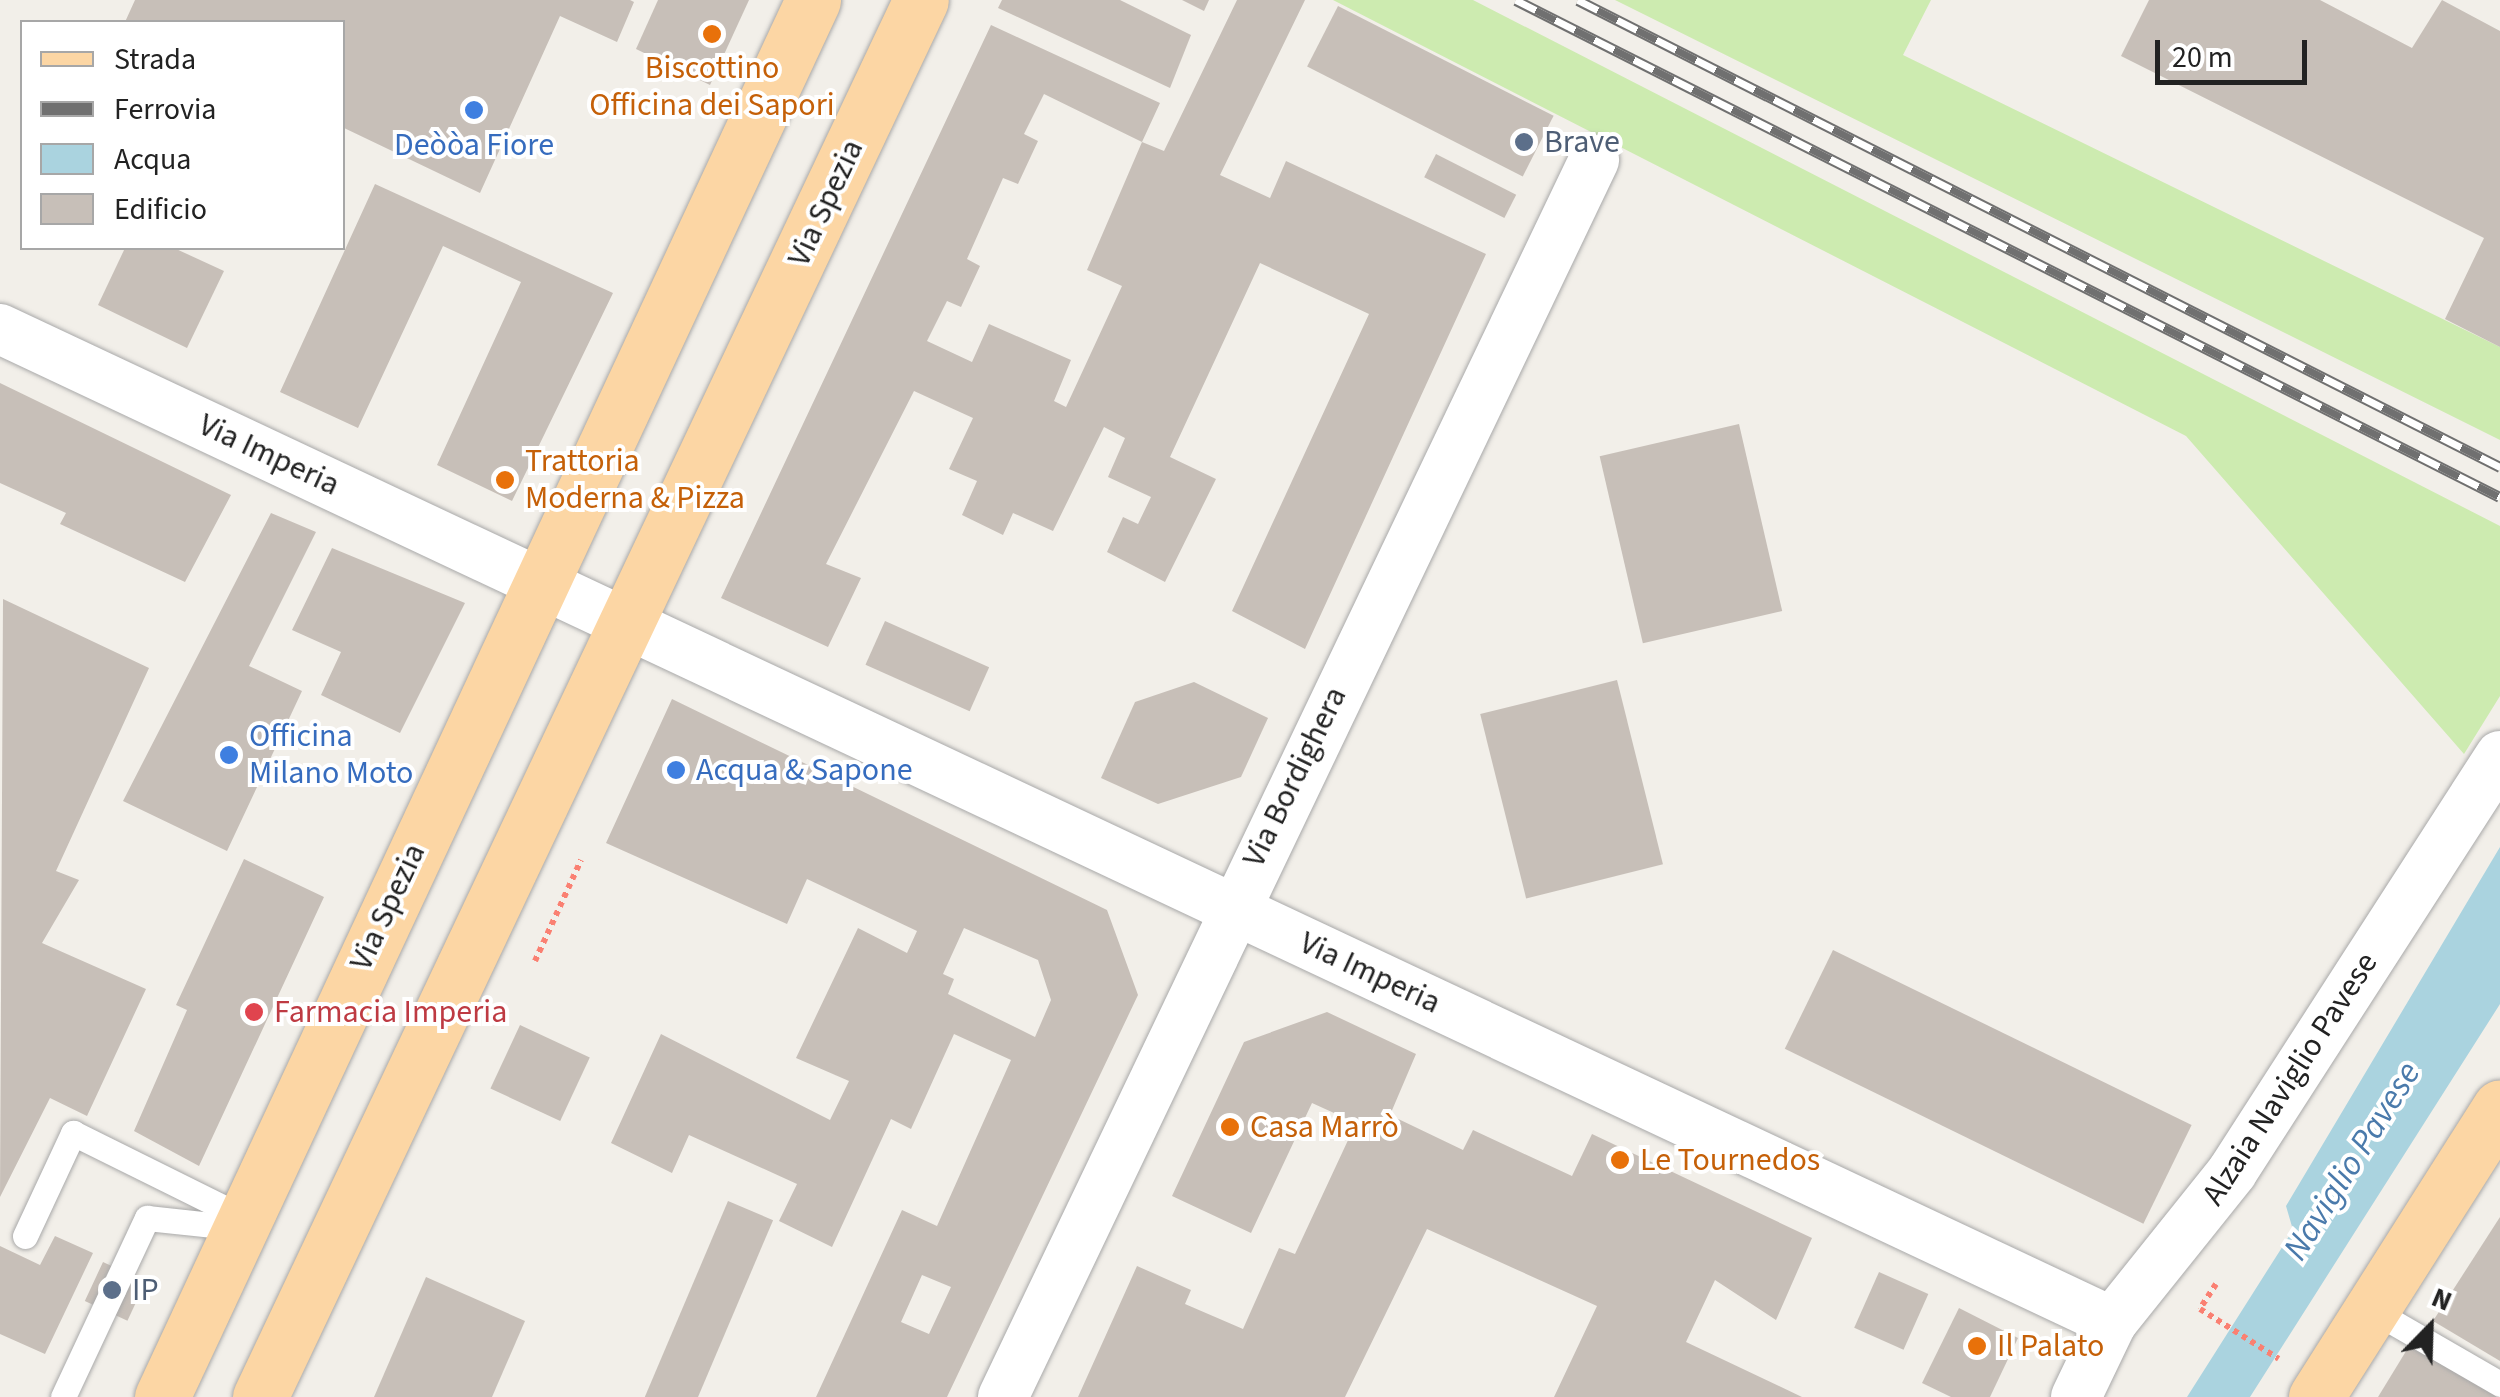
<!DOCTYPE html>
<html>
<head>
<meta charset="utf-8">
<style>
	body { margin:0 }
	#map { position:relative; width:2500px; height:1397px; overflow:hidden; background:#f2efe9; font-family:"Source Sans 3",sans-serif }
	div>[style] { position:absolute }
	.grass>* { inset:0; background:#cdebb0 }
	.water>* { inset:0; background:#aad3df }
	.building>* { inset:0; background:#c7bfb8; transform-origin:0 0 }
	.path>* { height:6px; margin-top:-3px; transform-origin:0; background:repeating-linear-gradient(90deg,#fa8072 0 5px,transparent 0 10px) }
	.roads { filter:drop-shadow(0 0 2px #a9a9a9) drop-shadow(0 0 2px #a9a9a9) }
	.service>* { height:25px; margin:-12.5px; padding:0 12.5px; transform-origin:12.5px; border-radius:12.5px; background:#fff }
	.minor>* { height:50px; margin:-25px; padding:0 25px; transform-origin:25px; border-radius:25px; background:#fff }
	.primary>* { height:55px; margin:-27.5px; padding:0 27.5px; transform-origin:27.5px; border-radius:27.5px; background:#fcd6a4 }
	.rail>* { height:11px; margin-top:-5.5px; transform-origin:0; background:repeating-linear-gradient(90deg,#fff 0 22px,#707070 0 44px); box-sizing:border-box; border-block:2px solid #707070 }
	.dots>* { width:28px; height:28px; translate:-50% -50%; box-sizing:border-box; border:5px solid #fff; border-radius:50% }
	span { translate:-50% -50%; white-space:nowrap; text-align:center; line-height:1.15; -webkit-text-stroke:8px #fff; paint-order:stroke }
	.food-label { font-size:32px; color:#c56008 }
	.left { translate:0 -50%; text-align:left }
	.service-label { font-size:32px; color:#4e5e75 }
	.shop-label { font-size:32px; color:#366cbe }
	.street-label { font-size:32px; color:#222 }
	.health-label { font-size:32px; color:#be3a42 }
	.water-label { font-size:35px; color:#4a7aab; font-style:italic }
	.legend { position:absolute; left:20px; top:20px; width:325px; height:230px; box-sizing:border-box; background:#fff; border:2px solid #a7a7a7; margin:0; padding:12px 18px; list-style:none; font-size:30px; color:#222 }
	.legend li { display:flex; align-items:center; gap:20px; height:50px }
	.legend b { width:50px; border:2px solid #a7a7a7 }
	.north { position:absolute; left:2380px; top:1277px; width:100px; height:100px; -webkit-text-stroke:8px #fff; paint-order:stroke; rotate:23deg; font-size:28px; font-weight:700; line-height:40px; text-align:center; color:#222 }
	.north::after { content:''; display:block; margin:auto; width:35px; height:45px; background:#222; clip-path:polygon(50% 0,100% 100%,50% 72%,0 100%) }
	.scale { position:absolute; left:2155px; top:40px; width:152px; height:45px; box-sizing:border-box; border:5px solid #222; border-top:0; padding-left:12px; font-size:30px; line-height:35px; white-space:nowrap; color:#222; -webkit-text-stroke:8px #fff; paint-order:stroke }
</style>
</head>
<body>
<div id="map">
	<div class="grass">
		<i style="clip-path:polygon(1333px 0,1473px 0,2500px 526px,2500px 696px,2464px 754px,2186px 436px)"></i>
		<i style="clip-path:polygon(1615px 0,1931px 0,1903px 55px,2500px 347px,2500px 440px)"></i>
	</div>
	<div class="water">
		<i style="clip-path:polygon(2500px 847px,2500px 1004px,2250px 1397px,2187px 1397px,2293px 1230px,2286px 1206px)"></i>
	</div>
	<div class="building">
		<i style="clip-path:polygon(135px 0,630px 0,634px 2px,617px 42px,560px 16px,480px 193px,342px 127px,342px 22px,125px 22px)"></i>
		<i style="clip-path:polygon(658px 0,749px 0,710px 85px,636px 49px)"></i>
		<i style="clip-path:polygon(1002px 0,1120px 0,1191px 35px,1170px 88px,998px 8px)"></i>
		<i style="clip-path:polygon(1182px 0,1209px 0,1204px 11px)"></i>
		<i style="clip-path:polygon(1237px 0,1305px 0,1220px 175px,1270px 198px,1286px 161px,1486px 254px,1305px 649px,1232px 611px,1369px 314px,1260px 263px,1170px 457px,1216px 479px,1165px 582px,1107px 552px,1123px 517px,1138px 524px,1151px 497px,1108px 477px,1125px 438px,1104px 427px,1053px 531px,1013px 513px,1003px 535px,962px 515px,977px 481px,949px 469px,973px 418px,914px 391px,826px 564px,861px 578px,828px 647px,721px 598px,991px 25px,1160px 103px,1142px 142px,1044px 94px,1024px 134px,1038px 141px,1018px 184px,1003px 178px,967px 259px,980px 266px,961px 307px,947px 301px,927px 341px,972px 362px,989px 324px,1071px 360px,1054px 401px,1066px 407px,1122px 286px,1087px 270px,1142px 142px,1164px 151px)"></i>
		<i style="clip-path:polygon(2149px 0,2320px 0,2412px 48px,2442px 0,2500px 31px,2500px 347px,2445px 319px,2484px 238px,2121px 56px)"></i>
		<i style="left:1338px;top:6px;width:242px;height:68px;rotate:27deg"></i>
		<i style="left:1436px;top:154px;width:90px;height:26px;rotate:27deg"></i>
		<i style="clip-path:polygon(375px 184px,613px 293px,512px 501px,437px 465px,521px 282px,443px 246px,358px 428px,280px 392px)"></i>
		<i style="clip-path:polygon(125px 248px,174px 248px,224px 271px,187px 348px,98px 305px)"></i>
		<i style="clip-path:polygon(0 383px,231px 495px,185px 582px,60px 524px,66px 513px,0 483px)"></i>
		<i style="left:1739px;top:424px;width:192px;height:143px;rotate:77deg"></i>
		<i style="clip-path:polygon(271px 513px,316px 532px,249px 666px,302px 691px,227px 851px,123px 801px)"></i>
		<i style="clip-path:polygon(332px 548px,465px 603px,400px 733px,321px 695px,341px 652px,292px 630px)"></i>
		<i style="clip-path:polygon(3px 599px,149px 668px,56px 871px,79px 880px,42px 943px,146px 989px,87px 1116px,50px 1098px,0 1197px)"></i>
		<i style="left:885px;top:621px;width:114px;height:48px;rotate:24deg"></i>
		<i style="left:1617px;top:680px;width:190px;height:141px;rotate:76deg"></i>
		<i style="clip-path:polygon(1194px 682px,1268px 718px,1241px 777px,1158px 804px,1101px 778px,1135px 702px)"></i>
		<i style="clip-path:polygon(evenodd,672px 699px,1107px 910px,1138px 995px,947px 1397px,816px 1397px,902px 1210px,937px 1226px,1011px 1060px,954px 1034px,911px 1129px,891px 1119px,832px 1247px,779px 1221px,797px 1184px,689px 1135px,672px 1173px,611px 1143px,661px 1034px,830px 1120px,849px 1081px,796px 1058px,858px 928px,907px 953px,917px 931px,807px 879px,787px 924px,606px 843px,672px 699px,964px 928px,1038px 960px,1051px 1000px,1035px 1037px,948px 994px,954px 979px,943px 974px,964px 928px,672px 699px,922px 1275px,951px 1287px,929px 1334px,901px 1322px,922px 1275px)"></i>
		<i style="clip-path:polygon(244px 859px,324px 897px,199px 1166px,134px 1131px,187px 1010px,176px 1005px)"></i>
		<i style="left:1833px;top:950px;width:399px;height:110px;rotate:26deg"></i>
		<i style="clip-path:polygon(1327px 1012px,1416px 1054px,1390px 1115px,1463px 1150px,1473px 1130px,1572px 1176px,1592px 1134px,1812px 1238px,1776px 1320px,1715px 1280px,1686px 1342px,1802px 1397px,1554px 1397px,1597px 1306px,1427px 1229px,1345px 1397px,1078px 1397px,1137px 1266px,1191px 1290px,1185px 1304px,1243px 1329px,1279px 1248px,1295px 1254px,1356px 1123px,1312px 1103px,1251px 1233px,1172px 1196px,1244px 1042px)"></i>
		<i style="left:520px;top:1025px;width:77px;height:70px;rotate:25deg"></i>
		<i style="left:728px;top:1201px;width:49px;height:214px;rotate:23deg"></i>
		<i style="clip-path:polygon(2500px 1217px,2500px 1361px,2433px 1321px)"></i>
		<i style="clip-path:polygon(55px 1236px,93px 1253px,45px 1354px,0 1334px,0 1246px,40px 1265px)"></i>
		<i style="left:103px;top:1262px;width:47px;height:43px;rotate:25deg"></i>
		<i style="left:1879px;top:1272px;width:54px;height:61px;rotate:24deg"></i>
		<i style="clip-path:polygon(426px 1277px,525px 1321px,492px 1397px,374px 1397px)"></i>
		<i style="clip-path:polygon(1959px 1308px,2018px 1338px,1990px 1397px,1951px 1397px,1922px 1383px)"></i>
		<i style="clip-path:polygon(2411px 1343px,2500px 1397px,2378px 1397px)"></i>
	</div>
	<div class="path">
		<i style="left:535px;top:961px;width:111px;rotate:-65.5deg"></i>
		<i style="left:2216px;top:1284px;width:30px;rotate:123deg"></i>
		<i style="left:2200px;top:1309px;width:93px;rotate:32.3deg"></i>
	</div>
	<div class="roads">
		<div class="service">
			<i style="left:25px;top:1236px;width:114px;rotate:-65deg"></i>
			<i style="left:73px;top:1133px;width:191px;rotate:26.4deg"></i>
			<i style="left:2372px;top:1310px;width:148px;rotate:30deg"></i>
			<i style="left:63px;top:1397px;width:198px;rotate:-64.9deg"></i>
			<i style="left:147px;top:1218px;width:94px;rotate:6.1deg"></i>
		</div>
		<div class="minor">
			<i style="left:0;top:329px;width:2334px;rotate:25.18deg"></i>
			<i style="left:1003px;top:1397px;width:1371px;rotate:-64.46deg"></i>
			<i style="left:2076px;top:1397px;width:83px;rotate:-64.4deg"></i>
			<i style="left:2112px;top:1322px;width:192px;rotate:-51.3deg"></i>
			<i style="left:2232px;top:1172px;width:495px;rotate:-57.2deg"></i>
		</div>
		<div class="primary">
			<i style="left:162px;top:1397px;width:1541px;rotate:-65.01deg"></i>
			<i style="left:260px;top:1397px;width:1545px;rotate:-64.68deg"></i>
			<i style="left:2316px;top:1397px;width:343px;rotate:-57.6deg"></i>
		</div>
	</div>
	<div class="rail">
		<i style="left:1516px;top:0;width:1102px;rotate:26.8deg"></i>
		<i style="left:1578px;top:0;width:1034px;rotate:26.86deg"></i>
	</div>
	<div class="dots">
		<i style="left:712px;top:34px;background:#e8710a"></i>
		<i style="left:474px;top:110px;background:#3f7fe0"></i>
		<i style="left:1524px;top:142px;background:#5c6f8a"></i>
		<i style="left:505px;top:480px;background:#e8710a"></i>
		<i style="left:229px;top:755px;background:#3f7fe0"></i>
		<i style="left:676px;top:770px;background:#3f7fe0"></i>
		<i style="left:254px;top:1012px;background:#e0444e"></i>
		<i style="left:1230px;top:1127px;background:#e8710a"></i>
		<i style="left:1620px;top:1160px;background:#e8710a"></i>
		<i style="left:112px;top:1290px;background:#5c6f8a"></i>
		<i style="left:1977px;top:1346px;background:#e8710a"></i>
	</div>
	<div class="food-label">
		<span style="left:712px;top:87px">Biscottino<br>Officina dei Sapori</span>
		<span class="left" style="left:525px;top:480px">Trattoria<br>Moderna &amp; Pizza</span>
		<span class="left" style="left:1250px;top:1127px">Casa Marrò</span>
		<span class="left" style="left:1640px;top:1160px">Le Tournedos</span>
		<span class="left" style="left:1997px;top:1346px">Il Palato</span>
	</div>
	<div class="service-label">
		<span class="left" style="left:1544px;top:142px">Brave</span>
		<span class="left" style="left:132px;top:1290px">IP</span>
	</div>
	<div class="shop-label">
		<span style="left:474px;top:145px">Deòòa Fiore</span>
		<span class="left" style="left:249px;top:755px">Officina<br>Milano Moto</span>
		<span class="left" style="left:696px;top:770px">Acqua &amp; Sapone</span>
	</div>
	<div class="street-label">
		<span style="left:826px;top:203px;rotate:-65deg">Via Spezia</span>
		<span style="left:269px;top:455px;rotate:25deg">Via Imperia</span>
		<span style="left:1295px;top:777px;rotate:-64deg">Via Bordighera</span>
		<span style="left:388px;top:907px;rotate:-65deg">Via Spezia</span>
		<span style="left:1370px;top:973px;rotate:25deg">Via Imperia</span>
		<span style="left:2290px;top:1079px;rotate:-57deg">Alzaia Naviglio Pavese</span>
	</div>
	<div class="health-label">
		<span class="left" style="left:274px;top:1012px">Farmacia Imperia</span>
	</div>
	<div class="water-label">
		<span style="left:2352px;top:1161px;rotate:-58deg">Naviglio Pavese</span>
	</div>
	<ul class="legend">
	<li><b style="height:12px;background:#fcd6a4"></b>Strada</li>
	<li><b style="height:12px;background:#707070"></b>Ferrovia</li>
	<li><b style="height:28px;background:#aad3df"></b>Acqua</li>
	<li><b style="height:28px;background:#c7bfb8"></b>Edificio</li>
	</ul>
	<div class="north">N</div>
	<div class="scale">20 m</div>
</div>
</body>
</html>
